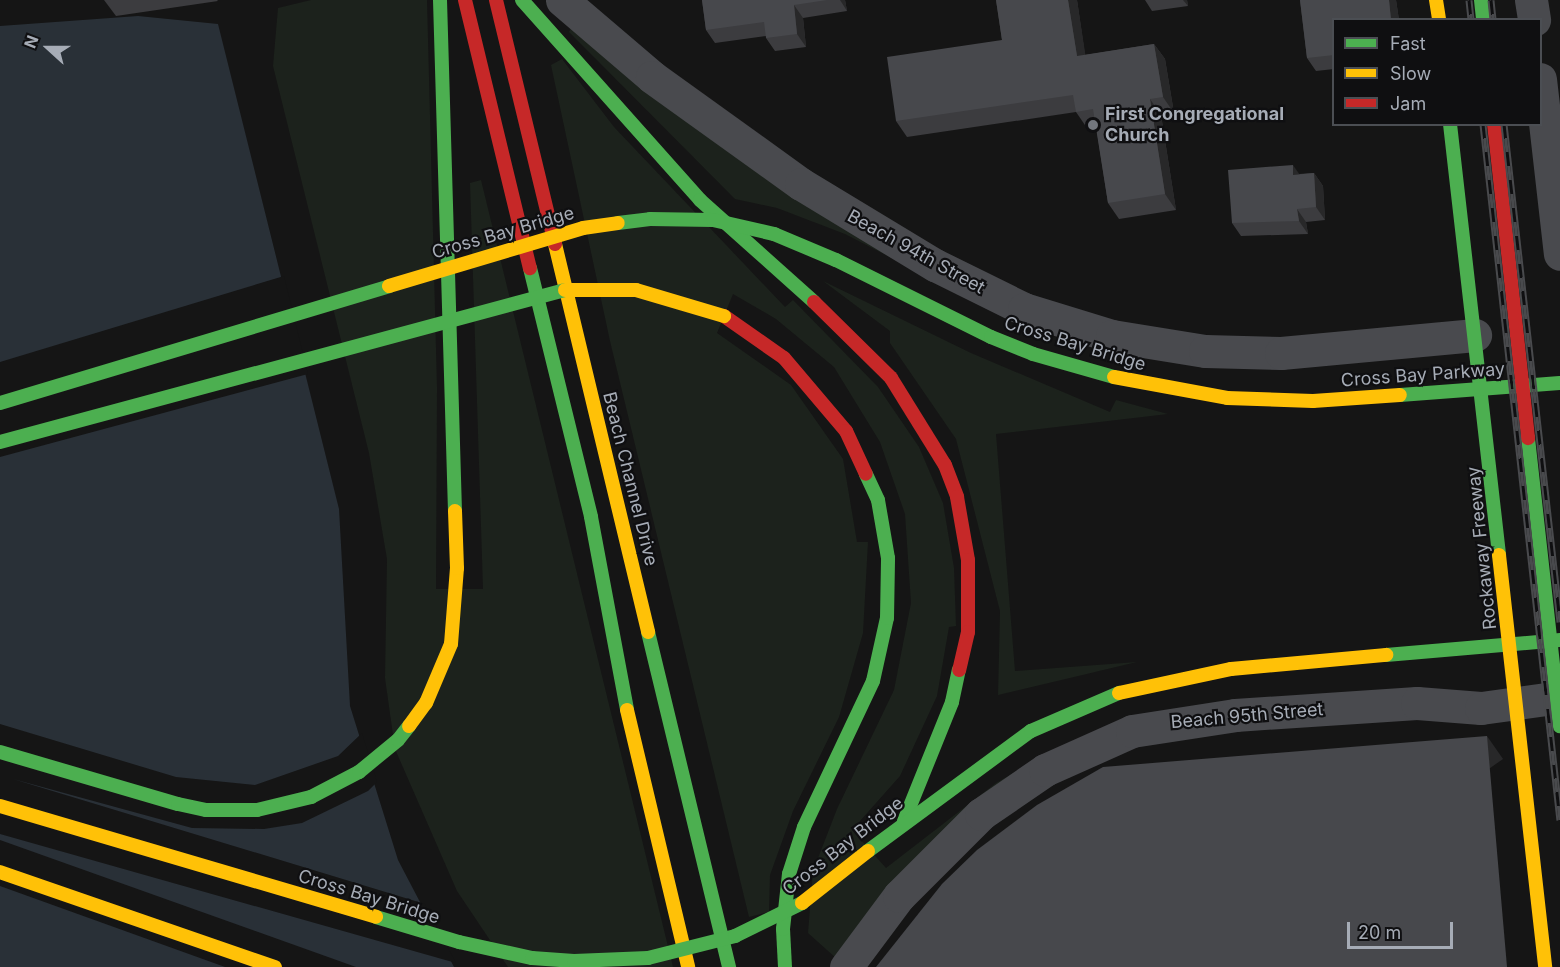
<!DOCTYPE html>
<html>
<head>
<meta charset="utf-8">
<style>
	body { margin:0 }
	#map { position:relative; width:1560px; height:967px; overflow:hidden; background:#151515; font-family:Inter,sans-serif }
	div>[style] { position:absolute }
	.green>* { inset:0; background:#1c221c }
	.water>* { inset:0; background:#293037 }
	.pier>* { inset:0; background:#151515 }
	.street>* { height:33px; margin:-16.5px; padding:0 16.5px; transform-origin:16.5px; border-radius:16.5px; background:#494a4e }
	.fast>* { height:14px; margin:-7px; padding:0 7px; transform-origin:7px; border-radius:7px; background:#4caf50 }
	.slow>* { height:14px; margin:-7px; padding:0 7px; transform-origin:7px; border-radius:7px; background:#ffc107 }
	.jam>* { height:14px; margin:-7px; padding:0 7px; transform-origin:7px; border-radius:7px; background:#c62828 }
	.rail>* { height:7px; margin-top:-3.5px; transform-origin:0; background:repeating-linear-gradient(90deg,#0f0f11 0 14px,#494a4d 0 28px); box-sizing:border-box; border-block:2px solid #494a4d }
	.fast-bridge>* { height:14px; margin:-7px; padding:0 7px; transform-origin:7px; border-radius:7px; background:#4caf50 }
	.slow-bridge>* { height:14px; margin:-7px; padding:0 7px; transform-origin:7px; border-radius:7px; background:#ffc107 }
	.wall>* { inset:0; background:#3c3c3f }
	.shaded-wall>* { inset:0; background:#282829; transform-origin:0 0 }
	.building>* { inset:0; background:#47484c }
	.dots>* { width:16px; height:16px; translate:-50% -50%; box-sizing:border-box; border:3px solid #0f0f11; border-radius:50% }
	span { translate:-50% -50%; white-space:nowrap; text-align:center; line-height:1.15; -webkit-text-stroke:4.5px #0f0f11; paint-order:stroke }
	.poi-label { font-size:18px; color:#a6acb6; font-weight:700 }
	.left { translate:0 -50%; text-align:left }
	.street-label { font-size:18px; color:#a6acb6 }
	.legend { position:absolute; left:1332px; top:18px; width:210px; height:108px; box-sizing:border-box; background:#0f0f11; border:2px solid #4b4e53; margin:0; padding:8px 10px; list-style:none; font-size:18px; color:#a6acb6 }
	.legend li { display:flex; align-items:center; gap:12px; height:30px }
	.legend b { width:30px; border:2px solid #4b4e53 }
	.north { position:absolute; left:18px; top:18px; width:60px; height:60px; -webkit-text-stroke:4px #0f0f11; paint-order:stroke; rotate:291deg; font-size:16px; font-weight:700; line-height:24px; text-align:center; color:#a6acb6 }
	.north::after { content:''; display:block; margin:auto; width:21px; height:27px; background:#a6acb6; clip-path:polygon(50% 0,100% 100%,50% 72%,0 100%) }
	.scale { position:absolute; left:1347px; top:922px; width:106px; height:27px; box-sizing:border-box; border:3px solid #a6acb6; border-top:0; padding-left:8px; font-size:18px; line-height:21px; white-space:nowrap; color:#a6acb6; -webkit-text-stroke:4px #0f0f11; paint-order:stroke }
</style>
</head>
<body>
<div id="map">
	<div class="green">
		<i style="clip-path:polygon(311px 0,427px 0,437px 388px,436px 589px,483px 589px,470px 183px,481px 180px,673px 967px,508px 967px,457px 891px,395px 749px,385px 678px,387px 559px,369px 453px,273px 66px,278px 8px)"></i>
		<i style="clip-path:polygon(573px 24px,1012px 320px,845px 234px,777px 208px,735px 199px,569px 32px)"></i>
		<i style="clip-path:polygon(562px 59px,614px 127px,785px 307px,793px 300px,878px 387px,919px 447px,943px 503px,954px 568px,956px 626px,949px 627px,937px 696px,900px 776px,852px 830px,886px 868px,996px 783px,1065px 744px,837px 959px,808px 933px,813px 871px,837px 809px,894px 690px,911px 603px,905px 514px,880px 442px,834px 367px,776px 319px,733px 294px,717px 333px,791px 385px,843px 459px,857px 542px,868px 542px,863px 633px,839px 717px,793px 811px,770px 875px,769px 912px,749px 917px,610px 341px,551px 65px)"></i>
		<i style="clip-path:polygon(823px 281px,971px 353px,1110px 412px,1116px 400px,1168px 414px,996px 434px,1015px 671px,1137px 662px,998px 695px,1000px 611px,956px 439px,890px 343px,890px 331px)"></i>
	</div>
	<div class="water">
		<i style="clip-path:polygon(138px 16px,218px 24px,339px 509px,350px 706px,398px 860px,454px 967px,0 967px,0 26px)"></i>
	</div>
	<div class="pier">
		<i style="clip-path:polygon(284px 276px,308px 374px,0 457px,0 362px)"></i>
		<i style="clip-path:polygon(0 724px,176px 777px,255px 785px,338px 756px,362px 733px,377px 782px,368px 791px,302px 823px,264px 829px,192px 828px,13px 779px,425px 904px,456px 963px,0 834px)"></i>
		<i style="clip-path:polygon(0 840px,356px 967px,225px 967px,0 886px)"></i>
	</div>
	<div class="street">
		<i style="left:562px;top:0;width:118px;rotate:40.5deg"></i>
		<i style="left:652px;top:77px;width:183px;rotate:35.7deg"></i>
		<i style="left:801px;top:184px;width:157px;rotate:31.2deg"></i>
		<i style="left:935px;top:265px;width:99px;rotate:26.3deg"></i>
		<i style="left:1024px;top:309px;width:92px;rotate:17.1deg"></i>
		<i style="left:1112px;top:336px;width:94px;rotate:9.2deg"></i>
		<i style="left:1205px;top:351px;width:76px;rotate:1.5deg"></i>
		<i style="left:1281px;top:353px;width:195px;rotate:-5.3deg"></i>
		<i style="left:1531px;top:0;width:20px;rotate:81deg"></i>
		<i style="left:1540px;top:79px;width:176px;rotate:83.5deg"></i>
		<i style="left:846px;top:967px;width:89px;rotate:-53.3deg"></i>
		<i style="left:899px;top:896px;width:116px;rotate:-45deg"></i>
		<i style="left:981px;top:814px;width:78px;rotate:-34.5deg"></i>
		<i style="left:1045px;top:770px;width:95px;rotate:-24.1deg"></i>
		<i style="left:1132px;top:731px;width:104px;rotate:-8.8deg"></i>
		<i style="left:1235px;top:715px;width:182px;rotate:-3.8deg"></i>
		<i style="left:1417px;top:703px;width:64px;rotate:4.5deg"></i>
		<i style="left:1481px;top:708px;width:80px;rotate:-7.9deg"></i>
	</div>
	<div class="fast">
		<i style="left:440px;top:0;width:511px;rotate:88.32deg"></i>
		<i style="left:522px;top:0;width:268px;rotate:48.3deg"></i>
		<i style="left:700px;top:200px;width:153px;rotate:41.8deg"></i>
		<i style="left:1481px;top:0;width:20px;rotate:84deg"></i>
		<i style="left:1450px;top:124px;width:434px;rotate:83.5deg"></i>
		<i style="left:836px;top:260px;width:173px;rotate:26.4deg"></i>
		<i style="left:991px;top:337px;width:45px;rotate:22deg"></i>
		<i style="left:1033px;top:354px;width:84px;rotate:15.9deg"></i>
		<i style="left:530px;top:268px;width:256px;rotate:76.2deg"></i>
		<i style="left:591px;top:517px;width:196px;rotate:79.4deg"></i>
		<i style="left:1400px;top:395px;width:160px;rotate:-4.3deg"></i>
		<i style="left:1528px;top:438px;width:290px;rotate:83.7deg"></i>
		<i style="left:648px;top:632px;width:345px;rotate:76.4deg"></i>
		<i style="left:1386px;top:655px;width:175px;rotate:-4.9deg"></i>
		<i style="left:0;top:752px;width:185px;rotate:16.3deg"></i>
		<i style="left:178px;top:804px;width:29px;rotate:12deg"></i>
		<i style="left:206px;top:810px;width:51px"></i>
		<i style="left:257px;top:810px;width:56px;rotate:-13.5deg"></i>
		<i style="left:311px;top:797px;width:54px;rotate:-27.5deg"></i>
		<i style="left:359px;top:772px;width:50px;rotate:-39.4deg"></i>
		<i style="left:398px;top:740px;width:18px;rotate:-52deg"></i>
		<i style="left:904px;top:821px;width:128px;rotate:-68deg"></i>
		<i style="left:952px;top:702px;width:33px;rotate:-78deg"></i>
		<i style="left:868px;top:851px;width:202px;rotate:-36.4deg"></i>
		<i style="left:1031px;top:731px;width:96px;rotate:-23.4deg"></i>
		<i style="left:785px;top:967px;width:38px;rotate:-93deg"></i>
		<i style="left:783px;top:929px;width:55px;rotate:-83.8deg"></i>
		<i style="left:789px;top:874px;width:49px;rotate:-72.3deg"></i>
		<i style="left:804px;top:827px;width:161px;rotate:-64.7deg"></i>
		<i style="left:873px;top:681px;width:65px;rotate:-77.5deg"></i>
		<i style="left:887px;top:618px;width:60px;rotate:-89deg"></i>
		<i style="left:888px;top:558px;width:59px;rotate:-99.8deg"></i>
		<i style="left:878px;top:500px;width:29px;rotate:-115deg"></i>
	</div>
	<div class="slow">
		<i style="left:1436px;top:0;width:20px;rotate:81deg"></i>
		<i style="left:555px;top:244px;width:399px;rotate:76.5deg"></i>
		<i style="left:1114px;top:377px;width:115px;rotate:10.5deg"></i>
		<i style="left:1227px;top:398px;width:86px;rotate:2deg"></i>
		<i style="left:1313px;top:401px;width:87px;rotate:-3.9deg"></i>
		<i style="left:1499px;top:555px;width:415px;rotate:83.6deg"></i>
		<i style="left:1119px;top:693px;width:115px;rotate:-12.1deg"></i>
		<i style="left:1231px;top:669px;width:156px;rotate:-5.2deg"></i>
		<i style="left:627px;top:710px;width:264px;rotate:76.6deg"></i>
		<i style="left:409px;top:726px;width:29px;rotate:-54deg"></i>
		<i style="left:426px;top:703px;width:64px;rotate:-67deg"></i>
		<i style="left:451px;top:644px;width:76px;rotate:-85.5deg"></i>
		<i style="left:457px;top:568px;width:57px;rotate:-92deg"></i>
		<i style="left:0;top:872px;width:291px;rotate:19.1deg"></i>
	</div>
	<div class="jam">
		<i style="left:465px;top:0;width:276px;rotate:76.4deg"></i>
		<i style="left:496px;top:0;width:251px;rotate:76.4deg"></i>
		<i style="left:1494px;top:124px;width:316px;rotate:83.8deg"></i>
		<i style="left:814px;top:302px;width:108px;rotate:44.6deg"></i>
		<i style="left:891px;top:378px;width:102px;rotate:58.2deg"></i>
		<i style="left:945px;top:465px;width:34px;rotate:69deg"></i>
		<i style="left:957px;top:497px;width:64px;rotate:80.1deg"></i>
		<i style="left:968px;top:560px;width:72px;rotate:90deg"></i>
		<i style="left:968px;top:632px;width:39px;rotate:103deg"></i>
		<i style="left:724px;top:316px;width:73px;rotate:35deg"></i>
		<i style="left:784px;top:358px;width:96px;rotate:49.7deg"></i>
		<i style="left:846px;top:431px;width:47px;rotate:65.1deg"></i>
	</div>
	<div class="rail">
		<i style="left:1469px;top:0;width:20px;rotate:84deg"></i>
		<i style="left:1491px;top:0;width:20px;rotate:84deg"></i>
		<i style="left:1483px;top:124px;width:700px;rotate:83.69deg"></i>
		<i style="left:1504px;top:124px;width:501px;rotate:83.58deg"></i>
	</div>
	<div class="fast-bridge">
		<i style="left:618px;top:223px;width:32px;rotate:-7deg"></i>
		<i style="left:650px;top:219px;width:63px;rotate:0.9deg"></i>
		<i style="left:713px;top:220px;width:63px;rotate:12.9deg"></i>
		<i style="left:774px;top:234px;width:67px;rotate:22.8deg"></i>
		<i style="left:0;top:403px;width:406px;rotate:-16.7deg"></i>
		<i style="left:0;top:442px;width:585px;rotate:-15.06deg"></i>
		<i style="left:376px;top:917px;width:87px;rotate:16.8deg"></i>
		<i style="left:459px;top:942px;width:75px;rotate:12.4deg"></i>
		<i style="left:532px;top:958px;width:42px;rotate:4.1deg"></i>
		<i style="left:574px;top:961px;width:74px;rotate:-2.3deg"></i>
		<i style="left:648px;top:958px;width:90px;rotate:-14.2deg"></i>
		<i style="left:735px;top:936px;width:75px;rotate:-26.2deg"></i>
	</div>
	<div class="slow-bridge">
		<i style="left:389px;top:286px;width:202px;rotate:-16.6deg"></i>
		<i style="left:583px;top:228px;width:35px;rotate:-8deg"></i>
		<i style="left:565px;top:290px;width:71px"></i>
		<i style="left:636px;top:290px;width:92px;rotate:16.5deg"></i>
		<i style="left:0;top:806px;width:392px;rotate:16.4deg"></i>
		<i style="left:802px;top:903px;width:84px;rotate:-38.2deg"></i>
	</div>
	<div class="wall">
		<i style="clip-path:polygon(104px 0,217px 0,218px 1px,116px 16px)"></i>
		<i style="clip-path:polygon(702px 0,845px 0,847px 11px,803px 18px,806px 47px,775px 51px,766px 38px,766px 36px,715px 43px,706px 30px)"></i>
		<i style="clip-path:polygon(996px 0,1077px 0,1085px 55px,1154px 44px,1165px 59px,1174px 113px,1161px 115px,1176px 210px,1119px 219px,1108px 203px,1096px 126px,1087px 128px,1076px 112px,907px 137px,896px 121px,1002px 40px)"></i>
		<i style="clip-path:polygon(1145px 0,1187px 0,1188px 6px,1152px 11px)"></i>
		<i style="clip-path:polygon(1300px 0,1396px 0,1399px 20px,1334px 20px,1334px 69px,1316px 71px,1307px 58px)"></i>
		<i style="clip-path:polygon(1314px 173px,1323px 186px,1325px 220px,1306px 222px,1308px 234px,1241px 236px,1232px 223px,1299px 174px)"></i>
	</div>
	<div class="shaded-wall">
		<i style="clip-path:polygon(840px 0,845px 0,847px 11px)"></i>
		<i style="clip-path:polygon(1068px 0,1077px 0,1088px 72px,1077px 56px)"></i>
		<i style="clip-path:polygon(1183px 0,1187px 0,1188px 6px)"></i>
		<i style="clip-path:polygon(1389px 0,1396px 0,1399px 20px,1391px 20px)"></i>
		<i style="clip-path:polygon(794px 5px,803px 18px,806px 47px,797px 34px)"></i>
		<i style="clip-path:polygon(1154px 44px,1165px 59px,1174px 113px,1163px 97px)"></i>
		<i style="clip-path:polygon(1150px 99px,1161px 115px,1176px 210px,1165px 194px)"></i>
		<i style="clip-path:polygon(1293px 165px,1302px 178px,1293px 175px)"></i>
		<i style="clip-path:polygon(1314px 173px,1323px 186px,1325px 220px,1316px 207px)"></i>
		<i style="clip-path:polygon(1297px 209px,1306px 222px,1308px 234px,1299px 221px)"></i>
		<i style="left:1487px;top:736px;width:28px;height:232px;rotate:55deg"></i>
	</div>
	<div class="building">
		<i style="clip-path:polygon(702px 0,827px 0,794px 5px,797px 34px,766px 38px,764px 22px,706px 30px)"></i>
		<i style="clip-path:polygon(996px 0,1068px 0,1077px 56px,1154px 44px,1163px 97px,1150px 99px,1165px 194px,1108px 203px,1093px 109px,1076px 112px,1073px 95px,896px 121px,887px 57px,1002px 40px)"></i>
		<i style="clip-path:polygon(1300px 0,1389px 0,1391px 20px,1334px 20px,1334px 55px,1307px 58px)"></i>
		<i style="clip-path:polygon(1293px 165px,1293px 175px,1314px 173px,1316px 207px,1297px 209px,1299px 221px,1232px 223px,1228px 170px)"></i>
		<i style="clip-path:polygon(1487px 736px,1507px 967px,876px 967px,942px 884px,977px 850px,1037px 805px,1103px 767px)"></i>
	</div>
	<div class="dots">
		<i style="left:1093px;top:125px;background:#73777e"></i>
	</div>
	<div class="poi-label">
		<span class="left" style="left:1105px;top:125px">First Congregational<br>Church</span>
	</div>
	<div class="street-label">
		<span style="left:503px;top:233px;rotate:-16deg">Cross Bay Bridge</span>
		<span style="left:916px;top:252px;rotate:29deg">Beach 94th Street</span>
		<span style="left:1075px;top:344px;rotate:17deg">Cross Bay Bridge</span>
		<span style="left:1423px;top:375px;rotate:-4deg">Cross Bay Parkway</span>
		<span style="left:630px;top:479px;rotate:76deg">Beach Channel Drive</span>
		<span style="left:1482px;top:548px;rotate:-96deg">Rockaway Freeway</span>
		<span style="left:1247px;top:716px;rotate:-5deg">Beach 95th Street</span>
		<span style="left:843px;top:846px;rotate:-38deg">Cross Bay Bridge</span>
		<span style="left:369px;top:897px;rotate:17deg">Cross Bay Bridge</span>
	</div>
	<ul class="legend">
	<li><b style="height:8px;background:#4caf50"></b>Fast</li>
	<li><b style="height:8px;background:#ffc107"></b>Slow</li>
	<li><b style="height:8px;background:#c62828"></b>Jam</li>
	</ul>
	<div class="north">N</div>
	<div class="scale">20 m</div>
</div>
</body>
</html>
